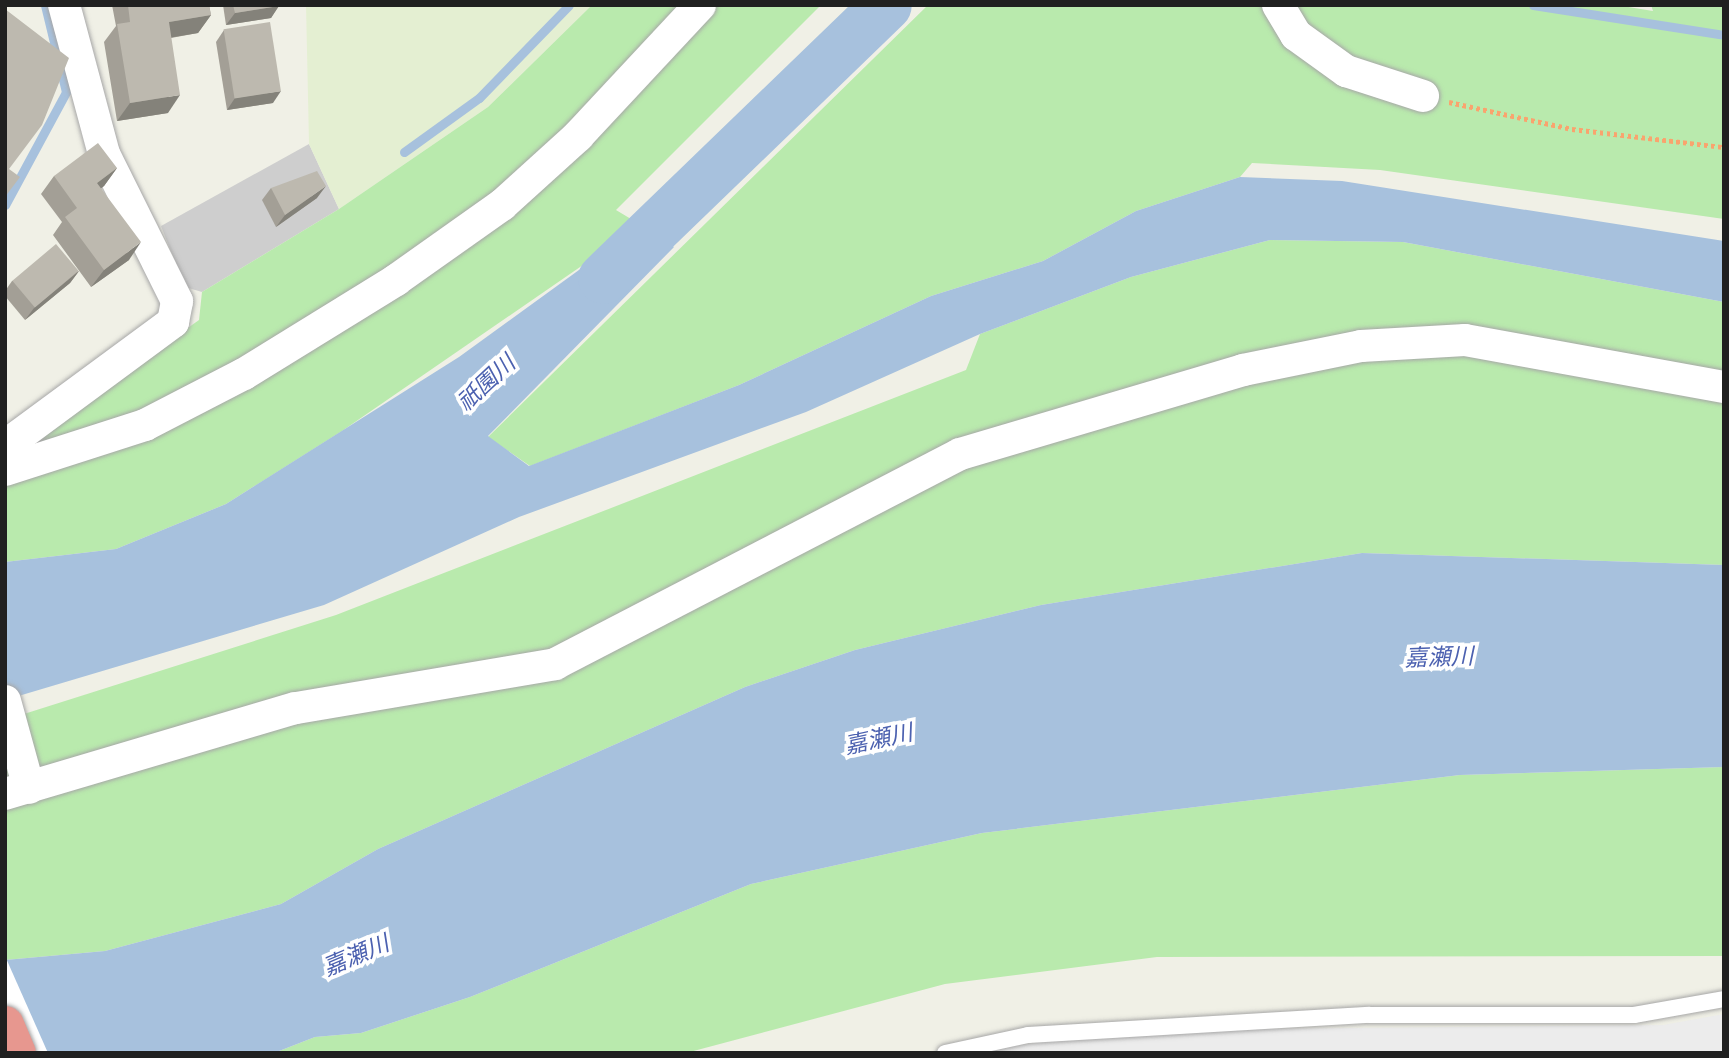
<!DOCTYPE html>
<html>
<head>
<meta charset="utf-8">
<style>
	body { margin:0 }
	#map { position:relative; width:1729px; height:1058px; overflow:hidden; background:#f0f0e6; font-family:Overpass,"Noto Sans JP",sans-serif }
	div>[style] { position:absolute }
	.religious>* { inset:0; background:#cecece }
	.farmland>* { inset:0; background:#e4efd2 }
	.grass>* { inset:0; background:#b9eaad }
	.parking>* { inset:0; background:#ececec }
	.water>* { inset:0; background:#a7c1dd }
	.pier>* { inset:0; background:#fff }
	.stream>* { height:9px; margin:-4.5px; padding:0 4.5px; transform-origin:4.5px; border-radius:4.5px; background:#a7c1dd }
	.river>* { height:51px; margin:-25.5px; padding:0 25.5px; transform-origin:25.5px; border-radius:25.5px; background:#a7c1dd }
	.path>* { height:4.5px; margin-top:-2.25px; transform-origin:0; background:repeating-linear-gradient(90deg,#f9a46e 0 3.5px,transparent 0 7px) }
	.roads { filter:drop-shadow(0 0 2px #a7a7a7) drop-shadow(0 0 2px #a7a7a7) }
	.lane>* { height:16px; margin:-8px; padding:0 8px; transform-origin:8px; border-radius:8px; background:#fff }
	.street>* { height:32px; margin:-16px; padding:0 16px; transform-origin:16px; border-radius:16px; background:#fff }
	.highway>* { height:38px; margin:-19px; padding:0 19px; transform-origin:19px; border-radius:19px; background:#e7978f }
	.wall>* { inset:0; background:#a39f96 }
	.shaded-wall>* { inset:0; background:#84827a }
	.building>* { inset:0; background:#bdb9af; transform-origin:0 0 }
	span { translate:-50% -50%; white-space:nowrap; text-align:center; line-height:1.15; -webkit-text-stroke:7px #fff; paint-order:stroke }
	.water-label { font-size:23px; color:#4c61b0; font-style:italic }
	.frame { position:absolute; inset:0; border:7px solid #202020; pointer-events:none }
</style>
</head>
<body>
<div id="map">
	<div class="religious">
		<i style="clip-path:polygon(309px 144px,339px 209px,202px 292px,185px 287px,161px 226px)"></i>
	</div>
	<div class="farmland">
		<i style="clip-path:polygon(306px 5px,592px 5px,488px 107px,339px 209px,309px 144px)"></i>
	</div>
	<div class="grass">
		<i style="clip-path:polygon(592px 5px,821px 5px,616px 210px,641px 225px,342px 431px,226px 504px,116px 549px,5px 562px,5px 425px,74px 409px,199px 320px,202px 292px,339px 209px,488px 107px)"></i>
		<i style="clip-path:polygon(928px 5px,1616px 5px,1653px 11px,1651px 5px,1724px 5px,1724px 219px,1380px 170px,1252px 163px,1240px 177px,1136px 211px,1043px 261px,931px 296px,739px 385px,530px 466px,488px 437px)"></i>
		<i style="clip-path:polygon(1270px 240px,1403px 242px,1724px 302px,1724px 565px,1362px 553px,1041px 605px,855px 650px,745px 687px,378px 849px,281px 904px,105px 951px,5px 960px,5px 720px,336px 615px,966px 370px,980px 334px,1131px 277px)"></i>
		<i style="clip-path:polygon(1724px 767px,1724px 956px,1157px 957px,945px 984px,686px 1053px,274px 1053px,315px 1037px,361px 1033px,470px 997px,751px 884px,982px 833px,1460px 775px)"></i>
	</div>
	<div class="parking">
		<i style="clip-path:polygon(1724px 1014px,1724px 1053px,954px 1053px,1143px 1030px,1663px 1025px)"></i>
	</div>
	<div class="water">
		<i style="clip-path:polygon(1240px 177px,1342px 181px,1724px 241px,1724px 302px,1403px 242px,1270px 240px,1131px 277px,980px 334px,806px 412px,519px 517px,324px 605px,5px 700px,5px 562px,116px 549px,226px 504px,459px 357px,641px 225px,674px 247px,488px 436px,529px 466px,739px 385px,931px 296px,1043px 261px,1136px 211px)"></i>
		<i style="clip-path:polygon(1362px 553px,1724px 565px,1724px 767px,1460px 775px,982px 833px,751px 884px,470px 997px,361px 1033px,315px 1037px,274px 1053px,5px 1053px,5px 960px,105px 951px,281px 904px,378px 849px,745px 687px,855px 650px,1041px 605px)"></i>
	</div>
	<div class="pier">
		<i style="clip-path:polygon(5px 956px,48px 1053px,5px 1053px)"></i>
	</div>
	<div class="stream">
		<i style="left:1533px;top:5px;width:193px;rotate:8.9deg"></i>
		<i style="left:404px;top:152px;width:92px;rotate:-35.8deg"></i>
		<i style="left:479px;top:98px;width:129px;rotate:-45.9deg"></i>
		<i style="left:5px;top:205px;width:128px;rotate:-61.6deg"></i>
		<i style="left:66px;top:92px;width:89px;rotate:-103.6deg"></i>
	</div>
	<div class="river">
		<i style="left:603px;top:278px;width:393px;rotate:-44deg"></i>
	</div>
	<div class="path">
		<i style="left:1449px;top:102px;width:126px;rotate:12.4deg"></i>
		<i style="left:1572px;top:129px;width:153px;rotate:6.8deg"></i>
	</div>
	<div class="roads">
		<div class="lane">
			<i style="left:945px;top:1053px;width:85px;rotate:-12.2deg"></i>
			<i style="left:1028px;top:1035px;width:342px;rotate:-3.4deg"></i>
			<i style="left:1369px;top:1015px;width:265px"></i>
			<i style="left:1634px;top:1015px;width:91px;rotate:-10.1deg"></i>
		</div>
		<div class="street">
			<i style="left:1278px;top:5px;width:35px;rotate:59deg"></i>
			<i style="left:1296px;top:35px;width:62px;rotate:35.8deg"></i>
			<i style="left:1346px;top:71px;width:81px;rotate:18deg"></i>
			<i style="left:5px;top:446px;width:209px;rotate:-36.4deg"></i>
			<i style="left:173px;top:322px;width:21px;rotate:-79deg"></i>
			<i style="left:177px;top:301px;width:164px;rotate:-116.4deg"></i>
			<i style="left:104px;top:154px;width:154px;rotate:-105deg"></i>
			<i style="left:5px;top:470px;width:147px;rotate:-17.8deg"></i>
			<i style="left:145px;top:425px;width:111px;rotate:-27.3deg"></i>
			<i style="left:244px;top:374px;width:179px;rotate:-31.7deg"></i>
			<i style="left:396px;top:280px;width:130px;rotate:-35.3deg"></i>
			<i style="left:502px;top:205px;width:103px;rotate:-42.2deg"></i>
			<i style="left:578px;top:136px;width:179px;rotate:-47deg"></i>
			<i style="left:5px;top:701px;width:90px;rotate:74.6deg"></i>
			<i style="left:5px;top:794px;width:303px;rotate:-16.5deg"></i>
			<i style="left:296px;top:708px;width:263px;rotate:-9.6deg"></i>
			<i style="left:555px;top:664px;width:456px;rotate:-27.4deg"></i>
			<i style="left:960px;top:454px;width:295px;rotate:-16.5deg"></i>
			<i style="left:1243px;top:370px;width:120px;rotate:-11.5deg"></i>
			<i style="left:1361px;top:346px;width:104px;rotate:-3.3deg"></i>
			<i style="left:1465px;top:340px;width:263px;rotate:10.3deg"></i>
		</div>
		<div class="highway">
			<i style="left:5px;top:1025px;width:30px;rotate:67deg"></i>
		</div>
	</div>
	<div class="wall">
		<i style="clip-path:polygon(112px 5px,209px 5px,211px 15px,198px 33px,171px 38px,168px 113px,117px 121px,104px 42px,116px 26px)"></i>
		<i style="clip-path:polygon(223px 5px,279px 5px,271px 18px,226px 25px)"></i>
		<i style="clip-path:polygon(224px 30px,273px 103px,227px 110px,216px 42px)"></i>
		<i style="clip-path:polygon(117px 168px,104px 186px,101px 188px,129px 260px,91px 287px,53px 235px,62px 222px,41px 194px,54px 176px)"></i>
		<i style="clip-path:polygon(271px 188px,317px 198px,276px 227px,262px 200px)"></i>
		<i style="clip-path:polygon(79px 271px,70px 283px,25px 320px,5px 296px,5px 291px,12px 281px)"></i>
	</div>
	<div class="shaded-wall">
		<i style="clip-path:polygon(279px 6px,271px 18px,226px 25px,235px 13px)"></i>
		<i style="clip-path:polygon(211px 15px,198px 33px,156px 40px,169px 22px)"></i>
		<i style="clip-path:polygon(281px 91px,273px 103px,227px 110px,235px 98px)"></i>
		<i style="clip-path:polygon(180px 95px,168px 113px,117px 121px,130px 103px)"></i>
		<i style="clip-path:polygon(117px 168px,104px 186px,85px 201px,97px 183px)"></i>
		<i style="clip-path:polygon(326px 186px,317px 198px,276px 227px,285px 215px)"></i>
		<i style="clip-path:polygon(141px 242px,129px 260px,91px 287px,104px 270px)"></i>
		<i style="clip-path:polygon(79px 271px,70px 283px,25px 320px,34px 308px)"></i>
	</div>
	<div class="building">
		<i style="clip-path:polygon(128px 5px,209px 5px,211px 15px,169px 22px,180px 95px,130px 103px,117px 24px,130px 22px)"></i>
		<i style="clip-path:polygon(233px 5px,279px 5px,279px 6px,235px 13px)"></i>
		<i style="clip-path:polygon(5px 9px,69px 58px,42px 125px,9px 169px,20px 177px,5px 197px)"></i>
		<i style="left:270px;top:22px;width:70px;height:47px;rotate:81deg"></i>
		<i style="clip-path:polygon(98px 143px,117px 168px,97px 183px,141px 242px,104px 270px,65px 217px,77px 208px,54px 176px)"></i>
		<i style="clip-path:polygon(317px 171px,326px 186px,285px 215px,271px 188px)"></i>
		<i style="left:56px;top:244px;width:35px;height:57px;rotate:50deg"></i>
	</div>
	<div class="water-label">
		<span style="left:488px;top:385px;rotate:-43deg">祇園川</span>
		<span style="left:1439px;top:660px;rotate:-2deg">嘉瀬川</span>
		<span style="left:879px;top:742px;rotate:-12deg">嘉瀬川</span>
		<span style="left:357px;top:958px;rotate:-23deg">嘉瀬川</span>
	</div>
	<div class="frame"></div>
</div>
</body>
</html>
